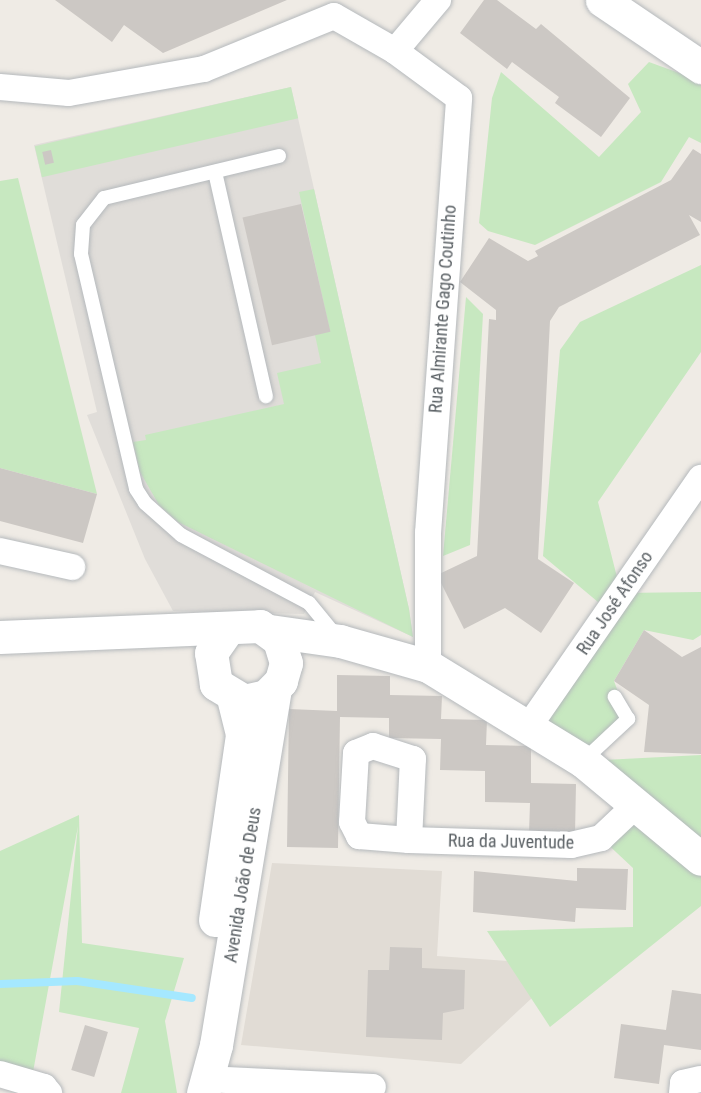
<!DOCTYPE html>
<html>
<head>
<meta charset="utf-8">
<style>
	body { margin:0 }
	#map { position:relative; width:701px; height:1093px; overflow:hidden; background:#efebe5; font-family:"Roboto Condensed",sans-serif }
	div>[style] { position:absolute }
	.industrial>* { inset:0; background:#e0ddd9 }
	.education>* { inset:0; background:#e1dcd5 }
	.green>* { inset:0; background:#c7e8c0; transform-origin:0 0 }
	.stream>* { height:8px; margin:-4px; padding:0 4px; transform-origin:4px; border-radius:4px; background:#a5e8ff }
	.building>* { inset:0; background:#ccc8c4; transform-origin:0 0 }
	.roads { filter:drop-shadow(0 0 2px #b5b9bc) drop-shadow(0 0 2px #b5b9bc) }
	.lane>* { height:14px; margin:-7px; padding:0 7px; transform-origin:7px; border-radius:7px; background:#fff }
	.street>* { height:26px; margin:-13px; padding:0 13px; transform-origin:13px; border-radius:13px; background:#fff }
	.secondary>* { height:33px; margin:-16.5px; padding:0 16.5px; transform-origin:16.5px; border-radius:16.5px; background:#fff }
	span { translate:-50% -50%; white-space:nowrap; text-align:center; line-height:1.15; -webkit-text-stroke:6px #fff; paint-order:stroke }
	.street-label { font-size:18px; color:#5c6266 }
</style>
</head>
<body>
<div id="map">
	<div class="industrial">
		<i style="clip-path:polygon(291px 87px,409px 609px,413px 637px,315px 592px,304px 614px,173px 611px,145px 559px,87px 415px,97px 412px,34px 145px)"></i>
	</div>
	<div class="education">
		<i style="clip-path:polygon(272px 863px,442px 871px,437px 956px,508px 961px,533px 997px,461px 1064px,241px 1045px)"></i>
	</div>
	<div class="green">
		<i style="clip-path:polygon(649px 62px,701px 81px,701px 143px,689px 137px,661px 182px,535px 245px,488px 231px,479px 223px,492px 98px,501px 72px,599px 157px,641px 112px,628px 84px)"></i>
		<i style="left:291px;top:87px;width:32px;height:263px;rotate:77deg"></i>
		<i style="clip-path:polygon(18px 178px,97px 494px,0 468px,0 181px)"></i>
		<i style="clip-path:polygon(314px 189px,409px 609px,413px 637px,178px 522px,159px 505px,140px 472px,133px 442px,146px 440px,145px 435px,284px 404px,277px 373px,321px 363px,315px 335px,330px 331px,299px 192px)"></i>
		<i style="clip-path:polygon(701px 265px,701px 352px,598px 502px,621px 593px,701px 592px,701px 635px,693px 640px,644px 630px,614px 681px,628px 719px,584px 761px,701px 755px,701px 906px,550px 1027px,487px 931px,633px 927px,633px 868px,601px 838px,636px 806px,529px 726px,620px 594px,598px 602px,543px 556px,560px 350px,580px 322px)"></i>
		<i style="clip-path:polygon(466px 297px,483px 314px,470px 545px,443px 556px)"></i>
		<i style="clip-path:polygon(79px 815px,82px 943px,184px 958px,165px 1021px,177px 1093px,121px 1093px,139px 1028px,59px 1012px,78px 826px,31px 1083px,0 1074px,0 851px)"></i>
	</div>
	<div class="stream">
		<i style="left:0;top:984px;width:77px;rotate:-2.2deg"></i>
		<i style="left:77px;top:981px;width:116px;rotate:8.4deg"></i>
	</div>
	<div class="building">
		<i style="clip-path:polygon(55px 0,287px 0,163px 53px,124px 25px,112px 42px)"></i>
		<i style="clip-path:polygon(484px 0,497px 0,536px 29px,541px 24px,630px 98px,601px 137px,555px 103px,559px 97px,512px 62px,507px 69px,460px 33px)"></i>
		<i style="clip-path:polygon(693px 149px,701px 154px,701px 222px,689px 215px,700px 235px,559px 307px,550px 321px,538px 559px,574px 583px,541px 633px,505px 608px,464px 629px,437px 575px,477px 556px,489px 319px,496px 320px,496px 310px,460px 282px,489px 238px,528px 261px,538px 256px,535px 251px,671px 180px)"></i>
		<i style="left:51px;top:150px;width:13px;height:9px;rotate:77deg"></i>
		<i style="left:301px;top:204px;width:131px;height:60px;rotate:77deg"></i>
		<i style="clip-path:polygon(0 468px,97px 494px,83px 543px,0 521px)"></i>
		<i style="clip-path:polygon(644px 630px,682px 657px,701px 647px,701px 754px,644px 752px,649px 705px,614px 681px)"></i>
		<i style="clip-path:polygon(337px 675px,390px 676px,390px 695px,442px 696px,441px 719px,487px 720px,486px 745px,531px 746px,531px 783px,576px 784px,575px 834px,529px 833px,530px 803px,485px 802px,485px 771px,440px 770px,441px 739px,389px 738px,389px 718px,340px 717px,338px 848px,287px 847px,289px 709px,337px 711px)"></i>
		<i style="clip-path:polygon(577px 868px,628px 869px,626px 910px,576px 908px,575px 922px,473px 912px,474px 871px,577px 881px)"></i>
		<i style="clip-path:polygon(390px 947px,422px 948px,422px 968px,465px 970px,464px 1009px,443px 1013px,442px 1040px,366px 1037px,368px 970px,389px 970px)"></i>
		<i style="clip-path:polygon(672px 990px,701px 994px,701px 1050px,664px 1045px,659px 1084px,614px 1078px,621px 1024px,666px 1030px)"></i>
		<i style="left:85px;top:1025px;width:24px;height:47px;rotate:17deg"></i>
	</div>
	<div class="roads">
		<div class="lane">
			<i style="left:279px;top:156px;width:180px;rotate:166.5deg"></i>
			<i style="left:104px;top:198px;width:34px;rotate:128deg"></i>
			<i style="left:83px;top:225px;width:29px;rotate:94deg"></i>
			<i style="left:81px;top:254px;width:241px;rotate:76.8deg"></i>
			<i style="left:136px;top:489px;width:17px;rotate:57deg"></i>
			<i style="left:145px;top:503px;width:48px;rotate:41.6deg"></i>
			<i style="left:181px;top:535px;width:145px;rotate:28deg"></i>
			<i style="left:309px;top:603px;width:43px;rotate:50.7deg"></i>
			<i style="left:215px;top:172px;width:230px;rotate:77.2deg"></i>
			<i style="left:583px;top:761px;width:62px;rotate:-43deg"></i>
			<i style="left:628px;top:719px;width:26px;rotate:-121deg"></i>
		</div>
		<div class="street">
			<i style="left:0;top:87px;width:69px;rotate:5deg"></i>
			<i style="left:69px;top:93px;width:137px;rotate:-10.1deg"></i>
			<i style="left:204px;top:69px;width:140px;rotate:-22.2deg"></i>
			<i style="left:334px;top:16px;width:70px;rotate:29.8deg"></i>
			<i style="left:0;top:551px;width:74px;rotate:12.5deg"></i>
			<i style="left:428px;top:666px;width:133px;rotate:-90deg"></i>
			<i style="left:428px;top:533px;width:436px;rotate:-85.9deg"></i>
			<i style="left:459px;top:98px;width:79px;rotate:-143.7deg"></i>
			<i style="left:395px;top:51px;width:67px;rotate:-49.9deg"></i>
			<i style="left:529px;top:726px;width:302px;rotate:-55.3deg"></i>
			<i style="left:409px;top:840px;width:81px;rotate:-87.2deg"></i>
			<i style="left:413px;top:759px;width:42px;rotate:-162deg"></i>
			<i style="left:373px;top:746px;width:18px;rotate:158deg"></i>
			<i style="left:356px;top:753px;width:69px;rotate:93.3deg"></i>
			<i style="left:352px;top:822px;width:16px;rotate:63deg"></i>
			<i style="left:359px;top:836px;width:50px;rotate:4.6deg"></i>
			<i style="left:409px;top:840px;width:162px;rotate:1.8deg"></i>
			<i style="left:571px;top:845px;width:31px;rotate:-13deg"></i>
			<i style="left:601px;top:838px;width:48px;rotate:-43.3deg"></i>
			<i style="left:0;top:1074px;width:46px;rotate:16.5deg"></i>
			<i style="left:44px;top:1087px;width:8px;rotate:50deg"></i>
			<i style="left:205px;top:1079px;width:168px;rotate:2.7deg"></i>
			<i style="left:682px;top:1093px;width:10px;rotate:-84deg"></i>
			<i style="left:683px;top:1083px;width:18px;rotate:-13deg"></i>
		</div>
		<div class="secondary">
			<i style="left:602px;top:0;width:120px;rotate:34.1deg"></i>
			<i style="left:270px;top:631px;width:71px;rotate:8.1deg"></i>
			<i style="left:340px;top:641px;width:91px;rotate:15.9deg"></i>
			<i style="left:428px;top:666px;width:182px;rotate:31.5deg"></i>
			<i style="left:583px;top:761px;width:153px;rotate:39.7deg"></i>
			<i style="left:0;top:637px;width:260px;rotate:-2.4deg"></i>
			<i style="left:260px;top:626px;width:24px;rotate:36deg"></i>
			<i style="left:279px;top:640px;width:24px;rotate:73deg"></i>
			<i style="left:286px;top:663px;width:19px;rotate:106deg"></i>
			<i style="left:281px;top:681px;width:21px;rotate:135deg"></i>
			<i style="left:266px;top:696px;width:23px;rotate:167deg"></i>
			<i style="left:244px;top:701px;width:33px;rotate:-149deg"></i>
			<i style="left:216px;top:684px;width:31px;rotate:-99deg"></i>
			<i style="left:211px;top:653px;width:28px;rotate:-55deg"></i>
			<i style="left:215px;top:920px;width:188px;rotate:-81.7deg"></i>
			<i style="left:242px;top:734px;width:37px;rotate:-104deg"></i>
			<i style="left:203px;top:1093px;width:50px;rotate:-74.8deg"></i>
			<i style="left:216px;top:1045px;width:361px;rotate:-80.6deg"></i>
		</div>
	</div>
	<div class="street-label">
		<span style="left:443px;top:309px;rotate:-86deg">Rua Almirante Gago Coutinho</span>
		<span style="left:615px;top:603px;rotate:-56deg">Rua José Afonso</span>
		<span style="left:511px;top:842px;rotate:1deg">Rua da Juventude</span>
		<span style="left:243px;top:885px;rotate:-81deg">Avenida João de Deus</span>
	</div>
</div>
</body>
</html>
